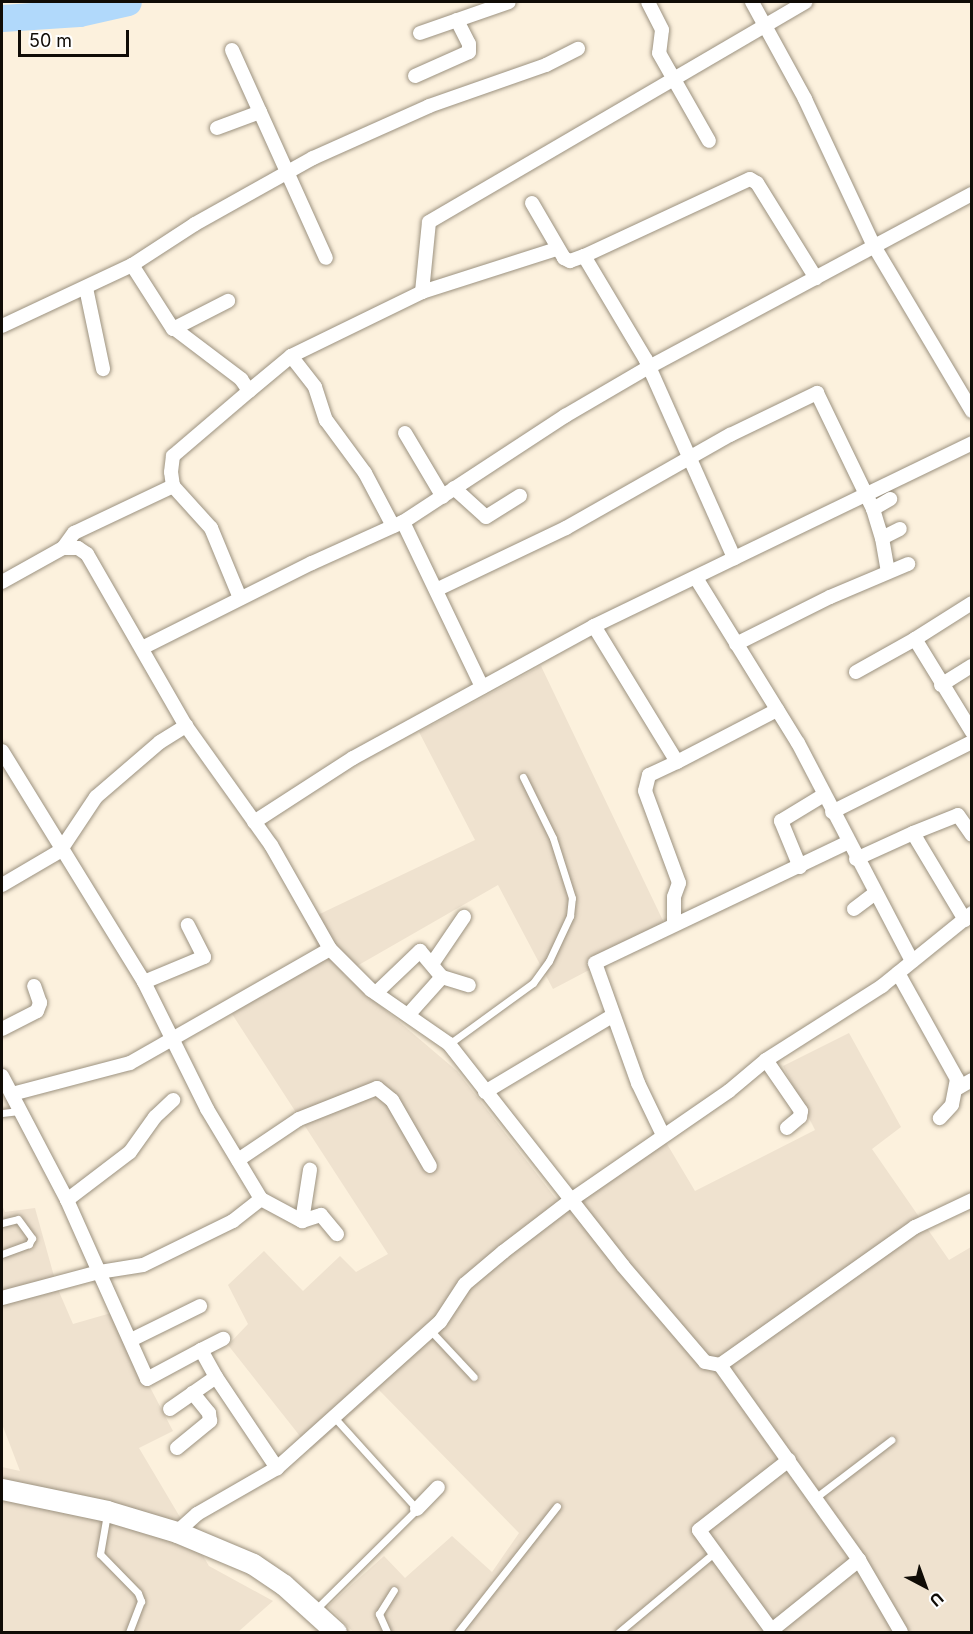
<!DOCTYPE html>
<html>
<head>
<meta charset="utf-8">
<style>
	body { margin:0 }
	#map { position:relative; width:973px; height:1634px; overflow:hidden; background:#fcf1dd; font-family:Inter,sans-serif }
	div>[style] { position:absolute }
	.industrial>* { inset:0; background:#efe2cf }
	.river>* { height:27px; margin:-13.5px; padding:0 13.5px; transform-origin:13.5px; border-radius:13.5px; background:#b1d9fb }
	.roads { filter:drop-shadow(0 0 2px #9c9280) drop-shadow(0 0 2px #9c9280) }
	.service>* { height:7px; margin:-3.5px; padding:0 3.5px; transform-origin:3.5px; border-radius:3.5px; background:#fff }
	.minor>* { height:14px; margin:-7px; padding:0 7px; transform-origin:7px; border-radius:7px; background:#fff }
	.primary>* { height:21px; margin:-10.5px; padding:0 10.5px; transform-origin:10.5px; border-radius:10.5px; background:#fff }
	span { translate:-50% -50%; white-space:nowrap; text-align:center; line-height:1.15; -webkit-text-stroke:4.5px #fff; paint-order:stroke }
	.frame { position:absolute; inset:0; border:3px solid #100c06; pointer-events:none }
	.north { position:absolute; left:895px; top:1556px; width:60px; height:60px; -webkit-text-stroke:4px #fff; paint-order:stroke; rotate:139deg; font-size:16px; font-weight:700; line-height:24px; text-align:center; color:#100c06 }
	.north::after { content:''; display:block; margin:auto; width:21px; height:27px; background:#100c06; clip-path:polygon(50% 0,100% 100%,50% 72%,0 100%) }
	.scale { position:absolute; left:18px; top:30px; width:111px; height:27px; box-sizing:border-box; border:3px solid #100c06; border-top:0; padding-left:8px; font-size:18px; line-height:21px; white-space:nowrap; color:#100c06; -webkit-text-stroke:4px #fff; paint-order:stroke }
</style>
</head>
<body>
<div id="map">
	<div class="industrial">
		<i style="clip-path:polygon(541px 666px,667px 929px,553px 989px,498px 885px,343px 974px,457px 1071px,560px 1204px,664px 1139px,695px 1191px,815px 1130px,783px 1066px,849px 1033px,901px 1127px,872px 1149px,949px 1260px,971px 1247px,971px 1632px,353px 1632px,328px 1606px,384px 1556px,405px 1578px,452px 1536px,492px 1572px,519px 1533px,379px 1390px,311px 1450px,228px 1345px,248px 1324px,228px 1285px,264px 1251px,303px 1291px,340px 1256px,356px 1272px,388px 1254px,232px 1014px,321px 955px,305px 921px,475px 840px,419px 732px)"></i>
		<i style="clip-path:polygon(2px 1205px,5px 1212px,35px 1208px,57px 1287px,73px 1324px,111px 1313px,173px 1431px,139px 1448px,209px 1566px,273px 1601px,238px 1632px,2px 1632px,2px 1467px,20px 1471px,2px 1424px)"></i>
	</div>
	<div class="river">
		<i style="left:2px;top:18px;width:77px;rotate:-3.7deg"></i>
		<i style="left:79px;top:13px;width:50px;rotate:-12.7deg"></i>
	</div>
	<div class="roads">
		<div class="service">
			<i style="left:449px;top:1044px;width:104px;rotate:-36deg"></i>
			<i style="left:533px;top:983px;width:27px;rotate:-54deg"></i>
			<i style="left:549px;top:961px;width:50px;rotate:-65deg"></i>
			<i style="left:570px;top:916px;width:18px;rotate:-84deg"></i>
			<i style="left:572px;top:898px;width:63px;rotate:-107.6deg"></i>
			<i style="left:553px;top:838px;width:68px;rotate:-116.2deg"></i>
			<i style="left:2px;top:1113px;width:17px;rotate:-7deg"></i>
			<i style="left:2px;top:1223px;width:16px;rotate:-14deg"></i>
			<i style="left:18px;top:1219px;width:24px;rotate:54deg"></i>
			<i style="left:32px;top:1238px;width:7px;rotate:117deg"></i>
			<i style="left:29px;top:1244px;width:29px;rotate:160deg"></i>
			<i style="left:430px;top:1330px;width:64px;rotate:46.9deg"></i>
			<i style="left:815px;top:1498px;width:96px;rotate:-37.3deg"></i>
			<i style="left:107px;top:1514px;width:41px;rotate:99.9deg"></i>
			<i style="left:100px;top:1554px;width:54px;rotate:45.7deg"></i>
			<i style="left:138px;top:1593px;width:9px;rotate:69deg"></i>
			<i style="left:141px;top:1601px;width:33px;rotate:111deg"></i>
			<i style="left:315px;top:1610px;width:144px;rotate:-44.7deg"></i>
			<i style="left:417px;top:1509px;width:125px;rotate:-132.1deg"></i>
			<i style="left:387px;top:1632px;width:20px;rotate:-114deg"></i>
			<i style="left:379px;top:1614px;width:28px;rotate:-58deg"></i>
			<i style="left:458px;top:1632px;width:160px;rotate:-51.8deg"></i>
			<i style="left:619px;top:1632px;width:125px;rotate:-39.8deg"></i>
		</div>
		<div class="minor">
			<i style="left:648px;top:2px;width:31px;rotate:63deg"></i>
			<i style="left:662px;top:30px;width:23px;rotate:97deg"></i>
			<i style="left:659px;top:53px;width:101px;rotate:60.4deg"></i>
			<i style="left:752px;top:2px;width:111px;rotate:61.3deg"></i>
			<i style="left:805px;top:99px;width:162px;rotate:64.9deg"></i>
			<i style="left:874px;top:246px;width:192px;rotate:59.3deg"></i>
			<i style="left:420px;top:33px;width:94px;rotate:-19.2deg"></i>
			<i style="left:232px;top:50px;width:228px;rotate:65.7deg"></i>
			<i style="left:415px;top:76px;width:59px;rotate:-24deg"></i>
			<i style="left:469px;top:52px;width:8px;rotate:-90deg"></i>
			<i style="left:469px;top:44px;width:27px;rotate:-117deg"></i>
			<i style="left:217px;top:128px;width:46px;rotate:-20.4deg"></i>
			<i style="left:532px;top:203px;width:64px;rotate:59.8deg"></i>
			<i style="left:564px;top:258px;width:7px;rotate:27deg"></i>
			<i style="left:570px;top:261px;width:15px;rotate:-20deg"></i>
			<i style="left:584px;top:256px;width:121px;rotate:59.2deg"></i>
			<i style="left:646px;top:360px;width:217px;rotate:66deg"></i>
			<i style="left:584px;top:256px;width:183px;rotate:-24.9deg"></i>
			<i style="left:750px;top:179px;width:8px;rotate:30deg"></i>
			<i style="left:757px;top:183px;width:112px;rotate:58.2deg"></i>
			<i style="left:132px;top:265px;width:76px;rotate:57.4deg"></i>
			<i style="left:173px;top:329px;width:62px;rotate:-27deg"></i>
			<i style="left:86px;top:288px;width:83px;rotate:78.1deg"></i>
			<i style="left:422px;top:292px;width:142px;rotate:-17.7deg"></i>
			<i style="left:2px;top:326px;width:144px;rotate:-25.1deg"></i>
			<i style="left:132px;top:265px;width:75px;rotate:-33.1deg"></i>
			<i style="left:195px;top:224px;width:135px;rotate:-29.2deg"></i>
			<i style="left:313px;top:158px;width:127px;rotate:-24.1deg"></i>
			<i style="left:429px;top:106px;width:124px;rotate:-19.3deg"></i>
			<i style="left:546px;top:65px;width:36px;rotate:-27deg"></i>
			<i style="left:175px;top:329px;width:83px;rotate:37.1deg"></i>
			<i style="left:241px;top:379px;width:14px;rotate:56deg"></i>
			<i style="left:249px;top:391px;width:55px;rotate:-39.8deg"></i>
			<i style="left:291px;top:356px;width:146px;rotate:-26deg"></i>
			<i style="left:422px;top:292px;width:70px;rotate:-84.3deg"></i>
			<i style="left:429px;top:222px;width:436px;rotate:-30.3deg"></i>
			<i style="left:291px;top:356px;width:39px;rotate:52deg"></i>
			<i style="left:315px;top:387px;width:35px;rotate:72deg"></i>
			<i style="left:326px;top:420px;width:66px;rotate:53.7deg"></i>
			<i style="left:365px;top:473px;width:60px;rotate:62.2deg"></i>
			<i style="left:405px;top:433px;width:74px;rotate:59.3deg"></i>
			<i style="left:454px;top:488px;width:43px;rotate:42.2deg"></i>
			<i style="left:486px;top:517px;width:40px;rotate:-32deg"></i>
			<i style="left:873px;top:509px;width:20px;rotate:-30deg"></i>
			<i style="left:403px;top:522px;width:183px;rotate:64.4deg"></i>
			<i style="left:882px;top:538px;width:34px;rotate:80deg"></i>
			<i style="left:63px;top:548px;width:19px;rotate:-54deg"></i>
			<i style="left:74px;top:533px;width:110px;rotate:-25.4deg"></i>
			<i style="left:696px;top:578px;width:194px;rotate:58.3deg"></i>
			<i style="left:798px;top:743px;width:246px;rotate:62.4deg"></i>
			<i style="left:2px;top:582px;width:70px;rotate:-29.1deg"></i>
			<i style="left:63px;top:548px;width:15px"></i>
			<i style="left:78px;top:548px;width:11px;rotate:34deg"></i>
			<i style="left:87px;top:554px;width:198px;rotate:60.1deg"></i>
			<i style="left:186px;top:726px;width:146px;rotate:54.5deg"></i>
			<i style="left:271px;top:845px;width:120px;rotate:60.4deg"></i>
			<i style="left:330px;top:949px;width:58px;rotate:45deg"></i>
			<i style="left:371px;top:990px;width:95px;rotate:34.7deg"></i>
			<i style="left:449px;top:1044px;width:282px;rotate:51.9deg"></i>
			<i style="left:623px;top:1266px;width:126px;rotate:49.5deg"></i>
			<i style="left:705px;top:1362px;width:15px;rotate:11deg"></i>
			<i style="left:720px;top:1365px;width:239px;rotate:-35.3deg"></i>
			<i style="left:915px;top:1227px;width:63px;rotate:-25.3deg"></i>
			<i style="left:438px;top:589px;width:142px;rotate:-25.5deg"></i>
			<i style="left:566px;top:528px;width:189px;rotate:-29.6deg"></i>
			<i style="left:730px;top:435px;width:97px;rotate:-25.8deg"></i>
			<i style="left:817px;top:393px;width:129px;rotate:64.2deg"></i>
			<i style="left:873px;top:509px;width:30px;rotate:73deg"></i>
			<i style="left:882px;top:538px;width:20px;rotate:-27deg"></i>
			<i style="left:240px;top:598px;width:76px;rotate:-112.5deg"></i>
			<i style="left:211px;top:528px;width:57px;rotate:-132.1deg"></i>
			<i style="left:173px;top:486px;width:14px;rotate:-98deg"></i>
			<i style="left:171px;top:472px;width:16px;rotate:-83deg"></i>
			<i style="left:173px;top:456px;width:100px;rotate:-40.5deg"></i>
			<i style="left:594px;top:626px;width:159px;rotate:58.6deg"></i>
			<i style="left:677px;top:762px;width:31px;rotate:155deg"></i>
			<i style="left:649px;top:775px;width:16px;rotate:104deg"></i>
			<i style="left:645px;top:791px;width:98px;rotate:69.7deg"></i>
			<i style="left:679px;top:883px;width:15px;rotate:110deg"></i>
			<i style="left:674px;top:897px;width:27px;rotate:90deg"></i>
			<i style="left:915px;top:639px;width:67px;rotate:-32.3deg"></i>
			<i style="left:736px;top:644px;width:105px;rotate:-26.6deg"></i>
			<i style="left:830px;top:597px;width:85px;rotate:-22.9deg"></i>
			<i style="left:144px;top:647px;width:188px;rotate:-26.6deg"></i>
			<i style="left:312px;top:563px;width:100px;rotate:-24.3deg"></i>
			<i style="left:403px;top:522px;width:194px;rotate:-33.2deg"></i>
			<i style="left:565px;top:416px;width:97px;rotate:-30.3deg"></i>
			<i style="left:649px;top:367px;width:366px;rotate:-28.2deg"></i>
			<i style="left:856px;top:672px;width:68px;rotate:-29.2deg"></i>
			<i style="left:915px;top:639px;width:109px;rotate:58.5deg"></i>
			<i style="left:941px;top:685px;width:36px;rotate:-32deg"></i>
			<i style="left:2px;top:751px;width:271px;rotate:58.4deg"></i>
			<i style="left:144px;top:982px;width:142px;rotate:63.6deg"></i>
			<i style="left:207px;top:1109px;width:105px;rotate:59deg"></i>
			<i style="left:261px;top:1199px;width:36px;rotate:142deg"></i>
			<i style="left:233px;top:1221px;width:100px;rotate:153.9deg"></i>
			<i style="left:143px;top:1265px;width:45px;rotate:171deg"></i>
			<i style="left:99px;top:1272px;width:117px;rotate:65.8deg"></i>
			<i style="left:147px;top:1379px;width:61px;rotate:-28.2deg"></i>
			<i style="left:677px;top:762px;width:113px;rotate:-27.5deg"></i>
			<i style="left:832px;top:812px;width:157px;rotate:-26.6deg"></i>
			<i style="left:254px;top:822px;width:118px;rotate:-32.9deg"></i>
			<i style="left:353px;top:758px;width:275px;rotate:-28.7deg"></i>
			<i style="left:594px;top:626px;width:420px;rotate:-25.8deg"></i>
			<i style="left:856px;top:859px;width:63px;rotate:-24.5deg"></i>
			<i style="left:800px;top:867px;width:50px;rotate:-112.4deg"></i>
			<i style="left:781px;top:821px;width:50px;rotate:-31.2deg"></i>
			<i style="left:2px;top:885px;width:67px;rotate:-30.4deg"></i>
			<i style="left:60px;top:851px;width:65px;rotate:-56.3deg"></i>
			<i style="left:96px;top:797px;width:84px;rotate:-40.7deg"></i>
			<i style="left:160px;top:742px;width:31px;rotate:-32deg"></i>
			<i style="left:854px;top:909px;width:26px;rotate:-37deg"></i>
			<i style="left:965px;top:920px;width:101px;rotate:-120.9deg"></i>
			<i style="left:913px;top:833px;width:48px;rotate:-21.8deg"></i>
			<i style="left:958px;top:815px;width:24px;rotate:55deg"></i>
			<i style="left:432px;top:964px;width:57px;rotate:-55.8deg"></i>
			<i style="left:898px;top:973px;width:121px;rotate:60.9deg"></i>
			<i style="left:957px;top:1079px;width:26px;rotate:101deg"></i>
			<i style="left:952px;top:1105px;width:18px;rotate:133deg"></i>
			<i style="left:144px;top:982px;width:65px;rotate:-22.6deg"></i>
			<i style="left:204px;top:957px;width:36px;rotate:-117deg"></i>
			<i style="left:376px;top:993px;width:61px;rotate:-43.7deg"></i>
			<i style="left:420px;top:951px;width:34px;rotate:50deg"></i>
			<i style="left:408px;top:1015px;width:51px;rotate:-48.2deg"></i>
			<i style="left:442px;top:977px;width:28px;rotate:17deg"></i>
			<i style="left:2px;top:1029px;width:39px;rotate:-27deg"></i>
			<i style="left:37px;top:1011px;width:9px;rotate:-69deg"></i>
			<i style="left:40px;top:1003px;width:18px;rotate:-109deg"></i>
			<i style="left:766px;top:1060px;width:62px;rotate:55.5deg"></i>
			<i style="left:801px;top:1111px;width:6px;rotate:99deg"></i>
			<i style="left:800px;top:1117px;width:17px;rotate:140deg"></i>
			<i style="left:2px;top:1076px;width:140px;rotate:62.3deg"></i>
			<i style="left:67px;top:1200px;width:79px;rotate:66deg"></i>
			<i style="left:99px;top:1272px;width:100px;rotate:165deg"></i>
			<i style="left:958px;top:1088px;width:16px;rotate:-30deg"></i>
			<i style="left:485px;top:1092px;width:148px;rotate:-30.9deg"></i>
			<i style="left:12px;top:1094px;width:122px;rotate:-14.7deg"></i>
			<i style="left:130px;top:1063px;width:230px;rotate:-29.7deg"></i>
			<i style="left:663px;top:1135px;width:58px;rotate:-115.7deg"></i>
			<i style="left:638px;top:1083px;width:127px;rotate:-109.7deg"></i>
			<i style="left:595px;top:963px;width:279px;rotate:-25.5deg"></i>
			<i style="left:238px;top:1160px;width:73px;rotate:-33.9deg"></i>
			<i style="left:299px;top:1119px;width:84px;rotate:-21.7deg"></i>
			<i style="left:377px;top:1088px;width:19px;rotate:39deg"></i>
			<i style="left:392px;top:1100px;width:76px;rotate:60.1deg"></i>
			<i style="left:261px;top:1199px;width:47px;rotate:28.2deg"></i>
			<i style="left:302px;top:1221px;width:20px;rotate:-18deg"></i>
			<i style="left:321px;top:1215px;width:25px;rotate:50deg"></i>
			<i style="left:67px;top:1200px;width:79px;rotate:-37.3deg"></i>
			<i style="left:130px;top:1152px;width:43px;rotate:-54.5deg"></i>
			<i style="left:155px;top:1117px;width:25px;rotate:-43deg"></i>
			<i style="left:302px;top:1221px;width:52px;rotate:-81.1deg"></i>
			<i style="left:131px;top:1340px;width:77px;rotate:-26.2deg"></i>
			<i style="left:720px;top:1365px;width:239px;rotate:54.5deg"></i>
			<i style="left:859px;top:1560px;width:83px;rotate:59.7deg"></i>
			<i style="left:216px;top:1377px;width:31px;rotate:-119deg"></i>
			<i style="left:201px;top:1350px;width:25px;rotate:-27deg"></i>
			<i style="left:170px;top:1409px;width:56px;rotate:-34.8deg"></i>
			<i style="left:216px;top:1377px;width:110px;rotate:56.2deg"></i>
			<i style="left:177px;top:1448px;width:43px;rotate:-39.3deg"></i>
			<i style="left:210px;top:1421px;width:8px;rotate:-97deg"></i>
			<i style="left:209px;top:1413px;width:26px;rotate:-129deg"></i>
			<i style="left:417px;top:1509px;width:30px;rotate:-46deg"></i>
			<i style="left:177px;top:1532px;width:27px;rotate:-42deg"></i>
			<i style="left:197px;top:1514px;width:92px;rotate:-29.9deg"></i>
			<i style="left:277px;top:1468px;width:219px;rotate:-41.9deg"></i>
			<i style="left:440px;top:1322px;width:45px;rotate:-56.7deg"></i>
			<i style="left:465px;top:1284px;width:50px;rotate:-40.1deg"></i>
			<i style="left:503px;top:1252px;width:86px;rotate:-37.4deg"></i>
			<i style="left:571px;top:1200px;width:192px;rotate:-34.6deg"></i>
			<i style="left:729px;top:1091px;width:48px;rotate:-40deg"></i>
			<i style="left:766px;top:1060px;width:138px;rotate:-32.5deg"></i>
			<i style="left:882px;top:986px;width:116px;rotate:-39deg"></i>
			<i style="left:772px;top:1630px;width:112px;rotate:-38.8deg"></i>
			<i style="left:773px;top:1632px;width:126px;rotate:-126deg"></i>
			<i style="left:699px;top:1530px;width:114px;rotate:-37.9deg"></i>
		</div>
		<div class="primary">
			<i style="left:2px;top:1489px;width:107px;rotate:11.8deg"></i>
			<i style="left:107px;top:1511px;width:73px;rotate:16.7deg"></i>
			<i style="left:177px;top:1532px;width:82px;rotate:22.8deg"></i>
			<i style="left:253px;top:1564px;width:37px;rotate:34deg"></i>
			<i style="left:284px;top:1585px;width:70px;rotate:42.1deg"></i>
		</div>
	</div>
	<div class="frame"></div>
	<div class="north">U</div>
	<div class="scale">50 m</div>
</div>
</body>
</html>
